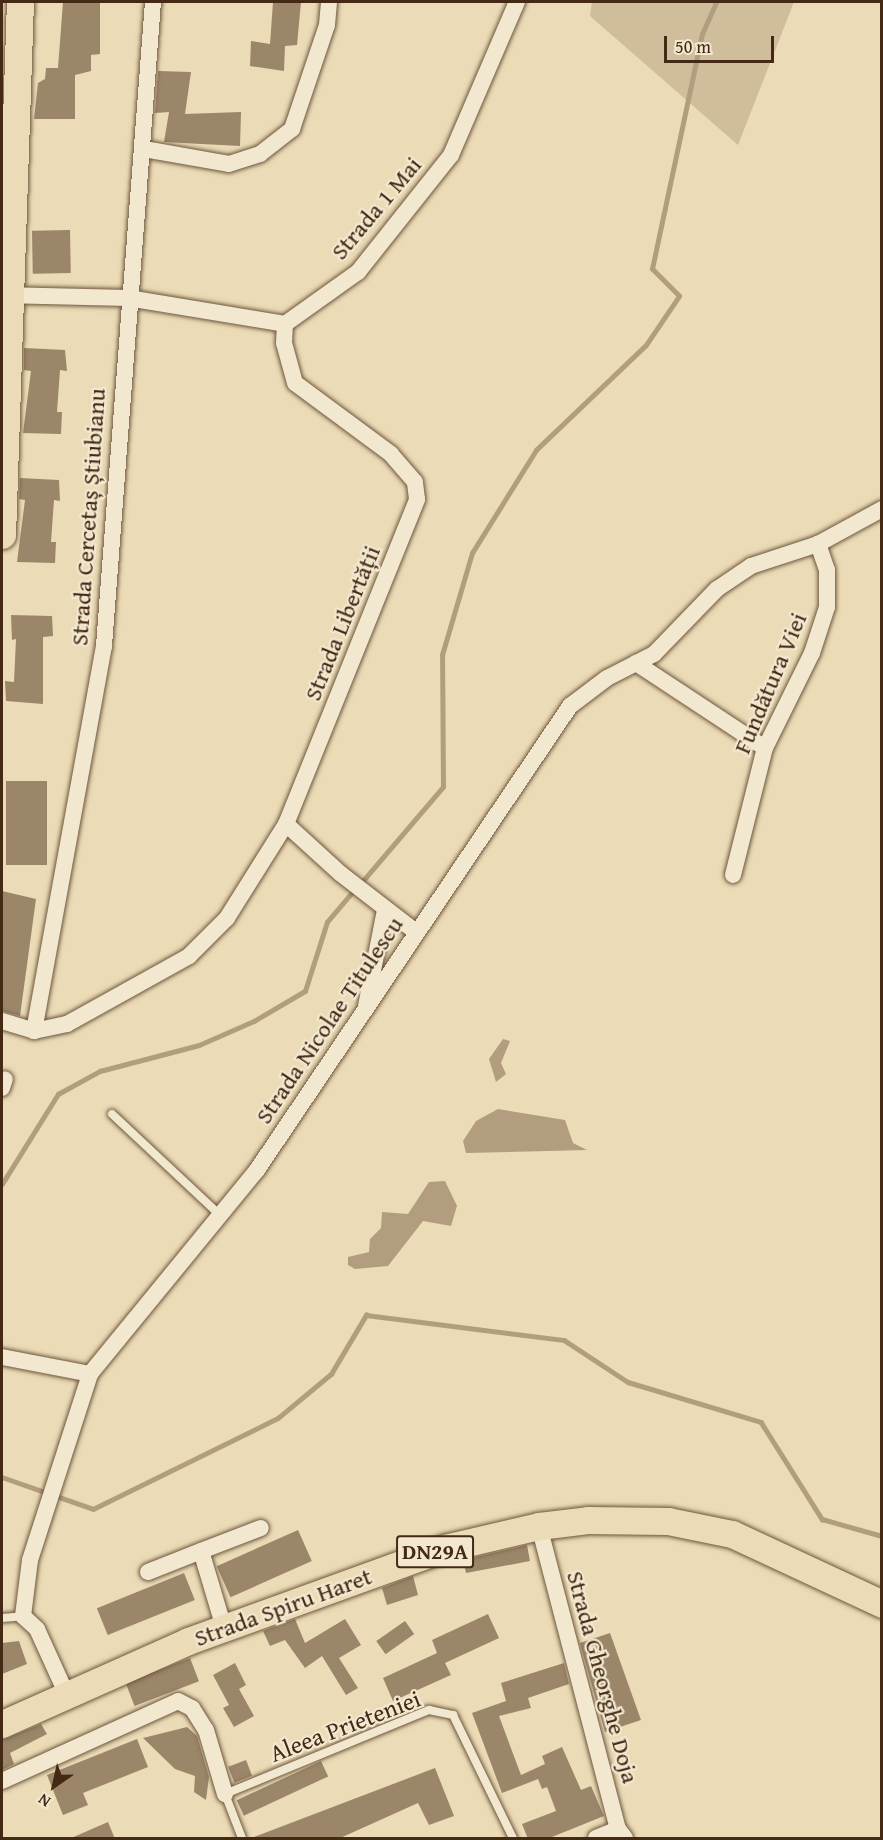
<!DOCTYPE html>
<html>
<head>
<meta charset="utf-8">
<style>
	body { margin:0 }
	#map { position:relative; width:883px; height:1840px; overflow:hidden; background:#ebdbb6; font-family:"Gentium Book Plus",serif }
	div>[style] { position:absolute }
	.green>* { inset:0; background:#cfbd9b }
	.water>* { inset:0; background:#b29e7f }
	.stream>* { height:4.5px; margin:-2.25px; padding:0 2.25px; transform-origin:2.25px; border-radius:2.25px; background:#b29e7f }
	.building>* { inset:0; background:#9b8669; transform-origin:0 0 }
	.roads { filter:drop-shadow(0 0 2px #6e563d) drop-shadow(0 0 2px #6e563d) }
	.service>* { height:8px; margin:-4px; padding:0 4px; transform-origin:4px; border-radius:4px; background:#f2e8d0 }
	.minor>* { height:16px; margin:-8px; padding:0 8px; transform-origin:8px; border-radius:8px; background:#f2e8d0 }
	.primary>* { height:27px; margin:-13.5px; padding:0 13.5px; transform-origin:13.5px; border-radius:13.5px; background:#ebdbb6 }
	span { translate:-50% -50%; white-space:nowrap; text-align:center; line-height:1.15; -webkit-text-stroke:4.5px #f2e8d0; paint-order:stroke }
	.shield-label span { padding:2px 4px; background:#f2e8d0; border:2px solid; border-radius:4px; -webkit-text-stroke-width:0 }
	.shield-label { font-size:22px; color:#442915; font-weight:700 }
	.street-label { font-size:24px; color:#442915 }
	.frame { position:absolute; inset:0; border:3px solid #442915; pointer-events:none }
	.north { position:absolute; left:24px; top:1756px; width:60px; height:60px; -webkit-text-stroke:4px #f2e8d0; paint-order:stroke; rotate:214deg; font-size:16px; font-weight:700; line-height:24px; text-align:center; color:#442915 }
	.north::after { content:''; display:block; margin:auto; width:21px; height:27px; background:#442915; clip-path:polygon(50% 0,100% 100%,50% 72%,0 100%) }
	.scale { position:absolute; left:664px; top:36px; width:110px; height:27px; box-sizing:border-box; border:3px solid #442915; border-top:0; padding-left:8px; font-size:18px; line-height:21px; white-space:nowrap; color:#442915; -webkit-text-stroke:4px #f2e8d0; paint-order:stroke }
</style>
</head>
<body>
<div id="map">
	<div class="green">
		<i style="clip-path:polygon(592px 2px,794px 2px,738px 145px,590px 16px)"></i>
	</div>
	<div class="water">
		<i style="clip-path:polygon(503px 1039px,510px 1041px,501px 1063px,506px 1074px,496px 1082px,489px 1059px)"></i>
		<i style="clip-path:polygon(498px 1109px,565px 1120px,573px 1143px,587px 1150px,466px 1153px,463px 1141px,476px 1121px)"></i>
		<i style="clip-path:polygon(445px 1181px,457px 1206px,451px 1226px,423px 1221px,388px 1266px,355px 1269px,348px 1265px,348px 1257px,369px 1252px,370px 1239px,381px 1228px,382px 1212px,408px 1214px,429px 1182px)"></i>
	</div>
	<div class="stream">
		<i style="left:361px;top:883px;width:126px;rotate:-49.5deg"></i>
		<i style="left:443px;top:787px;width:132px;rotate:-90.4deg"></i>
		<i style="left:442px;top:655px;width:106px;rotate:-73.6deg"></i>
		<i style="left:472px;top:553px;width:121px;rotate:-58.1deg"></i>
		<i style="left:536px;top:450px;width:152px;rotate:-43.7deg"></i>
		<i style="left:646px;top:345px;width:59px;rotate:-56deg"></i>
		<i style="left:679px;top:296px;width:38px;rotate:-135deg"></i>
		<i style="left:652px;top:269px;width:240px;rotate:-78deg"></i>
		<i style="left:702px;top:34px;width:35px;rotate:-66deg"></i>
		<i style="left:2px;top:1184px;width:106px;rotate:-58.1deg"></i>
		<i style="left:58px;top:1094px;width:48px;rotate:-28.7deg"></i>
		<i style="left:100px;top:1071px;width:102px;rotate:-14.7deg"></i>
		<i style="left:199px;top:1045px;width:60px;rotate:-23.6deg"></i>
		<i style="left:254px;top:1021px;width:59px;rotate:-30.5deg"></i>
		<i style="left:305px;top:991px;width:72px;rotate:-72.3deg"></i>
		<i style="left:327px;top:922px;width:43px;rotate:-49.7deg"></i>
		<i style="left:2px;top:1477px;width:49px;rotate:19.2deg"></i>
		<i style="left:56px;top:1496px;width:39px;rotate:19deg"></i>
		<i style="left:93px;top:1509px;width:206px;rotate:-26.2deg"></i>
		<i style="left:278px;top:1418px;width:69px;rotate:-39.7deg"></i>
		<i style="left:331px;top:1374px;width:69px;rotate:-59.3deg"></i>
		<i style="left:366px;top:1315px;width:200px;rotate:7.2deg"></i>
		<i style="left:564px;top:1340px;width:77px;rotate:33.3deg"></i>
		<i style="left:628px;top:1382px;width:139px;rotate:16.7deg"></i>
		<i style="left:761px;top:1422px;width:115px;rotate:57.8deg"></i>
		<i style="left:822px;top:1519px;width:62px;rotate:15.8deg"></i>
	</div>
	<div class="building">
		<i style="clip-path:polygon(63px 2px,100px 2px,100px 54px,91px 55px,91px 71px,75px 75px,75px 119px,34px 119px,38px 83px,45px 79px,46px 68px,58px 68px)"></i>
		<i style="clip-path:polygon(273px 2px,301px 2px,297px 45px,285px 46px,284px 71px,250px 66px,251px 41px,270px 44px)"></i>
		<i style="clip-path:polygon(158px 71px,191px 72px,185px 114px,241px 112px,240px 146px,164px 142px,169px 112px,155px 113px)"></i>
		<i style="left:70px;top:230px;width:43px;height:38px;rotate:89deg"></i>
		<i style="clip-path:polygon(24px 348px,65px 350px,67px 371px,60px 370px,57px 412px,62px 412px,61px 434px,23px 433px,31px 371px,24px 370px)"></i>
		<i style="clip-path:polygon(20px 478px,59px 480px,60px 501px,54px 500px,51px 542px,56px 542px,55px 563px,17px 562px,25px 500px,19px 499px)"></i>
		<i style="clip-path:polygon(11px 615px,52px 616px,53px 636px,43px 637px,43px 704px,6px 701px,5px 681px,14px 682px,16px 639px,12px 640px)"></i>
		<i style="left:6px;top:781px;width:41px;height:84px"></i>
		<i style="clip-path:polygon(2px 891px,36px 899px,20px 1016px,2px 1011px)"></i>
		<i style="left:298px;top:1530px;width:34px;height:89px;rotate:66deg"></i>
		<i style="clip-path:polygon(527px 1545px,530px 1561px,466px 1573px,463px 1560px)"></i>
		<i style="left:184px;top:1573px;width:29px;height:94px;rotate:68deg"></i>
		<i style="clip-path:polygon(413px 1576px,418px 1595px,387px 1605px,382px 1588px)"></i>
		<i style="clip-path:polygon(488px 1614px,499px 1638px,445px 1663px,451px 1675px,393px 1701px,383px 1678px,437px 1653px,432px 1640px)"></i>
		<i style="clip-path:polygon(295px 1619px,305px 1643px,345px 1619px,361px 1645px,339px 1658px,358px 1688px,346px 1695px,322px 1656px,305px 1668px,285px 1640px,270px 1646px,263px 1631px)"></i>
		<i style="left:405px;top:1621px;width:16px;height:35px;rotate:55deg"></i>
		<i style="clip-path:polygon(610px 1633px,641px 1720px,605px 1732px,580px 1643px)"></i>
		<i style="clip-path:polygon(19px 1641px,27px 1664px,2px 1674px,2px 1643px)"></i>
		<i style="left:190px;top:1658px;width:25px;height:69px;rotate:69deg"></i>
		<i style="clip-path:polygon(235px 1663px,246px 1685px,239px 1689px,254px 1716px,234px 1727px,223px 1708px,229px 1705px,213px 1675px)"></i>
		<i style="clip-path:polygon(564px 1663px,569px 1684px,528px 1698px,531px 1708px,499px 1716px,521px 1775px,545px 1764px,542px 1756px,562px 1747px,581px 1790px,591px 1786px,604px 1816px,547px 1839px,528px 1839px,522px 1824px,556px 1811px,547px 1787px,542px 1789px,538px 1779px,502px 1793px,472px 1713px,506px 1701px,501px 1683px)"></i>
		<i style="clip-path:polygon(41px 1724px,47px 1734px,10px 1753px,14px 1764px,2px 1770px,2px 1740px)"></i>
		<i style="clip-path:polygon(187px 1727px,197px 1736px,209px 1777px,206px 1800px,194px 1792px,195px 1776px,175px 1769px,143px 1738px)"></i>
		<i style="clip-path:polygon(137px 1739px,148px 1767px,83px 1793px,88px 1805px,63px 1815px,47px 1775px)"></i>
		<i style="left:246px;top:1760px;width:17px;height:19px;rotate:69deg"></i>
		<i style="left:321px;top:1761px;width:17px;height:93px;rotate:65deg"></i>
		<i style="clip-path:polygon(435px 1768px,454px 1816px,429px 1825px,418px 1803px,338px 1839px,249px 1839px)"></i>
		<i style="clip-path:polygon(108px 1822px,115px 1839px,69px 1839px)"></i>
	</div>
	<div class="roads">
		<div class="service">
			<i style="left:112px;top:1114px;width:146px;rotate:43.1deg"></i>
			<i style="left:2px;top:1618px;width:21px;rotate:-5deg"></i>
			<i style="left:242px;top:1838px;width:47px;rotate:-111.1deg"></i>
			<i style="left:225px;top:1794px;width:221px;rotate:-22.4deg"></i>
			<i style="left:429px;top:1710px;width:25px;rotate:12deg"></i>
			<i style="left:453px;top:1715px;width:137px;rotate:64deg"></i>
		</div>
		<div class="minor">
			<i style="left:144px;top:149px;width:86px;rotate:10deg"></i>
			<i style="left:229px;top:164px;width:33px;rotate:-18deg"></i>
			<i style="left:260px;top:154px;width:41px;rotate:-38deg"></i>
			<i style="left:292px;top:129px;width:110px;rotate:-71.4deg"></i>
			<i style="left:327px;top:25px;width:23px;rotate:-85deg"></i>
			<i style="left:2px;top:295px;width:126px;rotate:1.4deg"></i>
			<i style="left:128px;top:298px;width:159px;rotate:9.4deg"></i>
			<i style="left:285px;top:324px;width:90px;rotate:-35.5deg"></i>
			<i style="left:358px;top:272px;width:149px;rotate:-51.5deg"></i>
			<i style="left:451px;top:155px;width:167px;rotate:-66.7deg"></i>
			<i style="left:636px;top:663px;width:154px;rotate:33.4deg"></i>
			<i style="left:286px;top:824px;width:74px;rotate:42.3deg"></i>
			<i style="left:341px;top:874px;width:95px;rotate:37.7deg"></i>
			<i style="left:733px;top:875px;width:131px;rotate:-75.9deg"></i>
			<i style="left:765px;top:748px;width:106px;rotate:-63.7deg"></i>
			<i style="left:812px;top:653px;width:48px;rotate:-71.9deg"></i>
			<i style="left:827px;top:607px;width:37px;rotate:-90deg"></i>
			<i style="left:827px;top:570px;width:28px;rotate:-109deg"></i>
			<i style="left:366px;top:1006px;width:98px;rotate:-78.8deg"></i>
			<i style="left:2px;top:1021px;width:34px;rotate:17deg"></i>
			<i style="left:34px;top:1031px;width:34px;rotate:-12deg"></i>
			<i style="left:67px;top:1024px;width:140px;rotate:-29.1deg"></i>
			<i style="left:189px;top:956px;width:54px;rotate:-45deg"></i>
			<i style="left:227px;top:918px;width:111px;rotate:-57.9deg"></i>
			<i style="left:286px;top:824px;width:350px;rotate:-68deg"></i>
			<i style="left:417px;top:499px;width:17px;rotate:-97deg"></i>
			<i style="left:415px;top:482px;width:37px;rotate:-131deg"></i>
			<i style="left:391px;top:454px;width:119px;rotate:-143.5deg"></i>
			<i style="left:295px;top:383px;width:41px;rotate:-105.4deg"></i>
			<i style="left:284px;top:343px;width:19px;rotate:-87deg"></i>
			<i style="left:34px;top:1031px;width:391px;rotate:-79.7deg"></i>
			<i style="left:104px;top:646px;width:646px;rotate:-85.65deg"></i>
			<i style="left:2px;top:1088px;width:9px;rotate:-72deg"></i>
			<i style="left:2px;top:1357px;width:90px;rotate:10.9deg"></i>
			<i style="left:539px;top:1526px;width:313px;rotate:75.4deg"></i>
			<i style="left:618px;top:1829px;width:11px;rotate:52deg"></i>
			<i style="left:148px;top:1572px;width:57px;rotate:-21.6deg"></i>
			<i style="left:224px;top:1628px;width:80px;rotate:-106.6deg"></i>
			<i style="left:201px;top:1551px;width:64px;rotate:-21deg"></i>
			<i style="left:66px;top:1693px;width:70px;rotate:-114.4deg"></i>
			<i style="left:37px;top:1629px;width:19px;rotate:-137deg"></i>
			<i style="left:23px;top:1616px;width:56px;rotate:-82.9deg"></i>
			<i style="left:30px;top:1560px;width:195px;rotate:-72.1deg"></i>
			<i style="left:90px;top:1374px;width:264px;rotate:-50.7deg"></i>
			<i style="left:257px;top:1170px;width:560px;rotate:-56deg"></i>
			<i style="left:570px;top:706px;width:46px;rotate:-37.1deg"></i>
			<i style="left:607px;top:678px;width:53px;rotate:-27.1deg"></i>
			<i style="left:654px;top:654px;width:91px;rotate:-45.9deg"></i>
			<i style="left:717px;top:589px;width:41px;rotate:-34.1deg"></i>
			<i style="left:751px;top:566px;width:71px;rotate:-18.2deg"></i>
			<i style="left:818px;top:544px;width:73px;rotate:-28.7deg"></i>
			<i style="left:2px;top:1781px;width:193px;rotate:-24.4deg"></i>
			<i style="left:178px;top:1701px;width:16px;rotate:27deg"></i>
			<i style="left:192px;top:1708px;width:26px;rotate:58deg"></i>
			<i style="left:206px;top:1730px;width:67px;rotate:73.5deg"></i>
			<i style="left:596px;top:1838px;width:24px;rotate:-22deg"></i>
		</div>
		<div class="primary">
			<i style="left:2px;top:535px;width:533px;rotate:-88.07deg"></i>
			<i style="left:2px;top:1724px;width:204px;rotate:-24deg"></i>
			<i style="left:188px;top:1641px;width:273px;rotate:-19.9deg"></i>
			<i style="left:445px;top:1548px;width:97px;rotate:-13.2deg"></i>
			<i style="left:539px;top:1526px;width:49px;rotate:-7deg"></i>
			<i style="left:588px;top:1520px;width:80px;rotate:0.7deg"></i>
			<i style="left:668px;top:1521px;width:65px;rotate:11.5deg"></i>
			<i style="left:732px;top:1534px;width:166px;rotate:25deg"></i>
		</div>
	</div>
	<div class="shield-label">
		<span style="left:435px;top:1552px">DN29A</span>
	</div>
	<div class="street-label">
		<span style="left:376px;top:208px;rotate:-50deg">Strada 1 Mai</span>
		<span style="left:88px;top:517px;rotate:-86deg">Strada Cercetaș Știubianu</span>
		<span style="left:342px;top:623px;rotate:-68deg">Strada Libertății</span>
		<span style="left:770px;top:683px;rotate:-67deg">Fundătura Viei</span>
		<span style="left:329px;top:1020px;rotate:-56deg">Strada Nicolae Titulescu</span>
		<span style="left:283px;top:1607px;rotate:-20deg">Strada Spiru Haret</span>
		<span style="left:603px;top:1677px;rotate:75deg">Strada Gheorghe Doja</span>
		<span style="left:345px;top:1726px;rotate:-21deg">Aleea Prieteniei</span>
	</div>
	<div class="frame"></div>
	<div class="north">N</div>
	<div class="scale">50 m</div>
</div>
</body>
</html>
